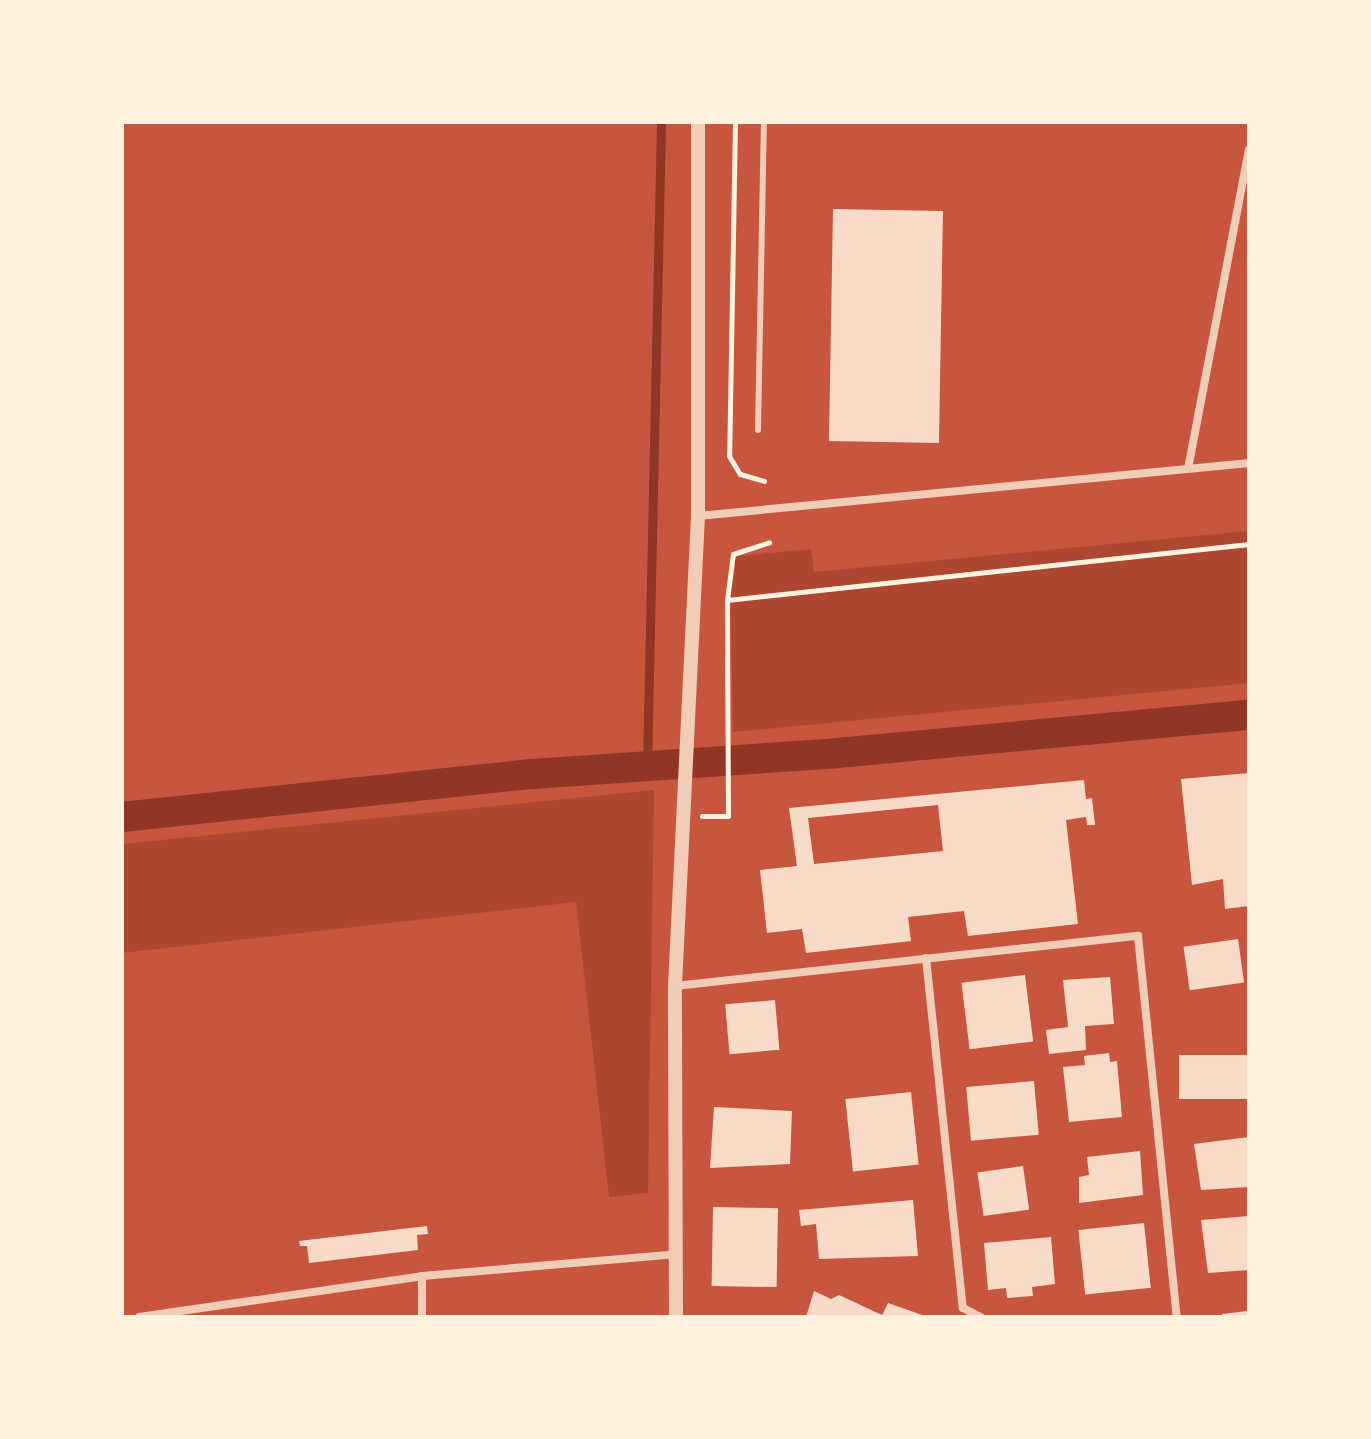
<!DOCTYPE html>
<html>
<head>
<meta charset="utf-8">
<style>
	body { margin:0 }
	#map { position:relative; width:1371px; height:1439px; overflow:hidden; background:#c8553d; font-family:Arial,sans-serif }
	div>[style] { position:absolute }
	.green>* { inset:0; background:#ae4732 }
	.stream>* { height:9px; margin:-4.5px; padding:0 4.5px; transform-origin:4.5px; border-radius:4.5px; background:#8f3625 }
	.canal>* { height:30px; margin:-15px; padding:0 15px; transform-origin:15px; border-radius:15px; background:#8f3625 }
	.building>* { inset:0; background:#f7dbc8; transform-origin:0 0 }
	.path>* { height:5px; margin:-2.5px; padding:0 2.5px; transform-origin:2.5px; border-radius:2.5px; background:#fff3e0 }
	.service>* { height:6px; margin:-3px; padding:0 3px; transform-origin:3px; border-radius:3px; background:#f1ccb7 }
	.minor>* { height:8px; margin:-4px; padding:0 4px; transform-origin:4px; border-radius:4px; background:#f1ccb7 }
	.tertiary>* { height:14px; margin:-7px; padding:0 7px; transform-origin:7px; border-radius:7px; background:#f1ccb7 }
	span { translate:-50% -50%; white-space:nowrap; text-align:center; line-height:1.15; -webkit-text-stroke:8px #fff3e0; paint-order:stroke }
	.frame { position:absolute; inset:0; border:124px solid #fff3e0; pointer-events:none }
</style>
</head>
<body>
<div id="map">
	<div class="green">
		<i style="clip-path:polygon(1249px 531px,1249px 683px,733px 732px,730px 557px,811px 549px,814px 572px)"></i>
		<i style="clip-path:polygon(654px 790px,648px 1193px,609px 1197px,576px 902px,122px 953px,122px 844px)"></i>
	</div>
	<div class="stream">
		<i style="left:647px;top:766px;width:644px;rotate:-88.75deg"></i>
	</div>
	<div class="canal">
		<i style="left:122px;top:817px;width:412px;rotate:-6deg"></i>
		<i style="left:532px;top:774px;width:306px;rotate:-3.9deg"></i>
		<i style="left:837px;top:753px;width:414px;rotate:-5.3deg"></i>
	</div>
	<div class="building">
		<i style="left:833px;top:209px;width:110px;height:232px;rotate:1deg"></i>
		<i style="clip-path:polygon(1249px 773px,1249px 906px,1225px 909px,1223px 879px,1192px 885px,1181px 779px)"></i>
		<i style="clip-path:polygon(evenodd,1084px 780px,1086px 799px,1092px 798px,1095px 825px,1087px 825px,1086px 817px,1066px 820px,1078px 924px,968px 936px,964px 911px,908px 917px,911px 941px,806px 953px,802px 929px,767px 933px,760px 870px,797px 866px,789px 808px,1084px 780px,938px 805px,943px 851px,814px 864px,808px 818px,938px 805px)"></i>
		<i style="left:1238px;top:939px;width:44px;height:55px;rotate:82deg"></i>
		<i style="left:1025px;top:975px;width:67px;height:64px;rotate:83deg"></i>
		<i style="clip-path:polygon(1110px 977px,1114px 1024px,1085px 1026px,1086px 1050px,1049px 1054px,1046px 1030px,1068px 1027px,1063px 980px)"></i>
		<i style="left:775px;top:1000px;width:50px;height:50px;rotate:85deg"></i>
		<i style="clip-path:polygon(1109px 1053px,1110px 1062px,1117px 1061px,1122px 1117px,1069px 1122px,1063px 1067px,1085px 1065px,1084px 1056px)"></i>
		<i style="left:1249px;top:1055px;width:44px;height:70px;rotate:90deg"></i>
		<i style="left:1034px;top:1081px;width:54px;height:68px;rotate:85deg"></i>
		<i style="left:911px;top:1092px;width:73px;height:66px;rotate:84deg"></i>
		<i style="clip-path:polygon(714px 1107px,792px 1111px,790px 1164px,710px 1168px)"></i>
		<i style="clip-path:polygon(1249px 1137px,1249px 1187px,1201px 1190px,1194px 1144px)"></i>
		<i style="clip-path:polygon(1140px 1151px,1143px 1195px,1079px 1203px,1079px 1177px,1089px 1175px,1087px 1157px)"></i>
		<i style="left:1023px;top:1166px;width:44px;height:46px;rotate:82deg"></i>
		<i style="clip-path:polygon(913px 1200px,918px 1256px,819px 1259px,816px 1224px,801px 1226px,799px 1210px)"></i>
		<i style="left:713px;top:1207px;width:65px;height:79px;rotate:1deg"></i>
		<i style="clip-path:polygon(1249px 1216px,1249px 1270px,1208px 1273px,1201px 1220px)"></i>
		<i style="left:1144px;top:1223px;width:65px;height:66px;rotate:84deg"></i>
		<i style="clip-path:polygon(427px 1226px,428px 1234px,417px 1235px,418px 1250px,309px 1263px,307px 1246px,300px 1246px,299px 1241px)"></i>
		<i style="clip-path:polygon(1051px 1237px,1055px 1284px,1032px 1287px,1033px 1296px,1007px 1298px,1006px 1288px,988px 1290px,984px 1243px)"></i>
		<i style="clip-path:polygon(814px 1291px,831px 1299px,839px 1295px,882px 1315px,888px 1303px,928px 1317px,806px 1317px)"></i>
		<i style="clip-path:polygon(1247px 1311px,1248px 1317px,1222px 1317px,1222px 1314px)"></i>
	</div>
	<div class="path">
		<i style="left:735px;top:122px;width:334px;rotate:91deg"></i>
		<i style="left:729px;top:456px;width:21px;rotate:59deg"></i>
		<i style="left:740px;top:474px;width:25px;rotate:16deg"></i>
		<i style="left:727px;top:600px;width:46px;rotate:-82.6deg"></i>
		<i style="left:733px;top:554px;width:38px;rotate:-18deg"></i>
		<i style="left:702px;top:816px;width:26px"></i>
		<i style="left:728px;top:816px;width:216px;rotate:-90.3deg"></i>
		<i style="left:727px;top:600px;width:525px;rotate:-6.12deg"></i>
	</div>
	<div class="service">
		<i style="left:758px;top:430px;width:308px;rotate:-88.9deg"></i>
	</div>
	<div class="minor">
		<i style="left:1188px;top:469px;width:325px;rotate:-79.2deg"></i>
		<i style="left:698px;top:516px;width:554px;rotate:-5.49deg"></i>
		<i style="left:926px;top:958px;width:352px;rotate:84deg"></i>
		<i style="left:963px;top:1308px;width:20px;rotate:27deg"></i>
		<i style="left:675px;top:986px;width:466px;rotate:-6.2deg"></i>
		<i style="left:1138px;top:936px;width:383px;rotate:84.2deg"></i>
		<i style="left:422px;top:1276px;width:41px;rotate:90deg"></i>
		<i style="left:139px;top:1317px;width:286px;rotate:-8.2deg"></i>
		<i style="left:422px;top:1276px;width:256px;rotate:-4.9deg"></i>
	</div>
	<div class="tertiary">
		<i style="left:676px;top:1317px;width:331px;rotate:-90.2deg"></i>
		<i style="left:675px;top:986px;width:471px;rotate:-87.2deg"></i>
		<i style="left:698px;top:516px;width:394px;rotate:-90deg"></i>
	</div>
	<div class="frame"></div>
</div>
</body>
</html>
